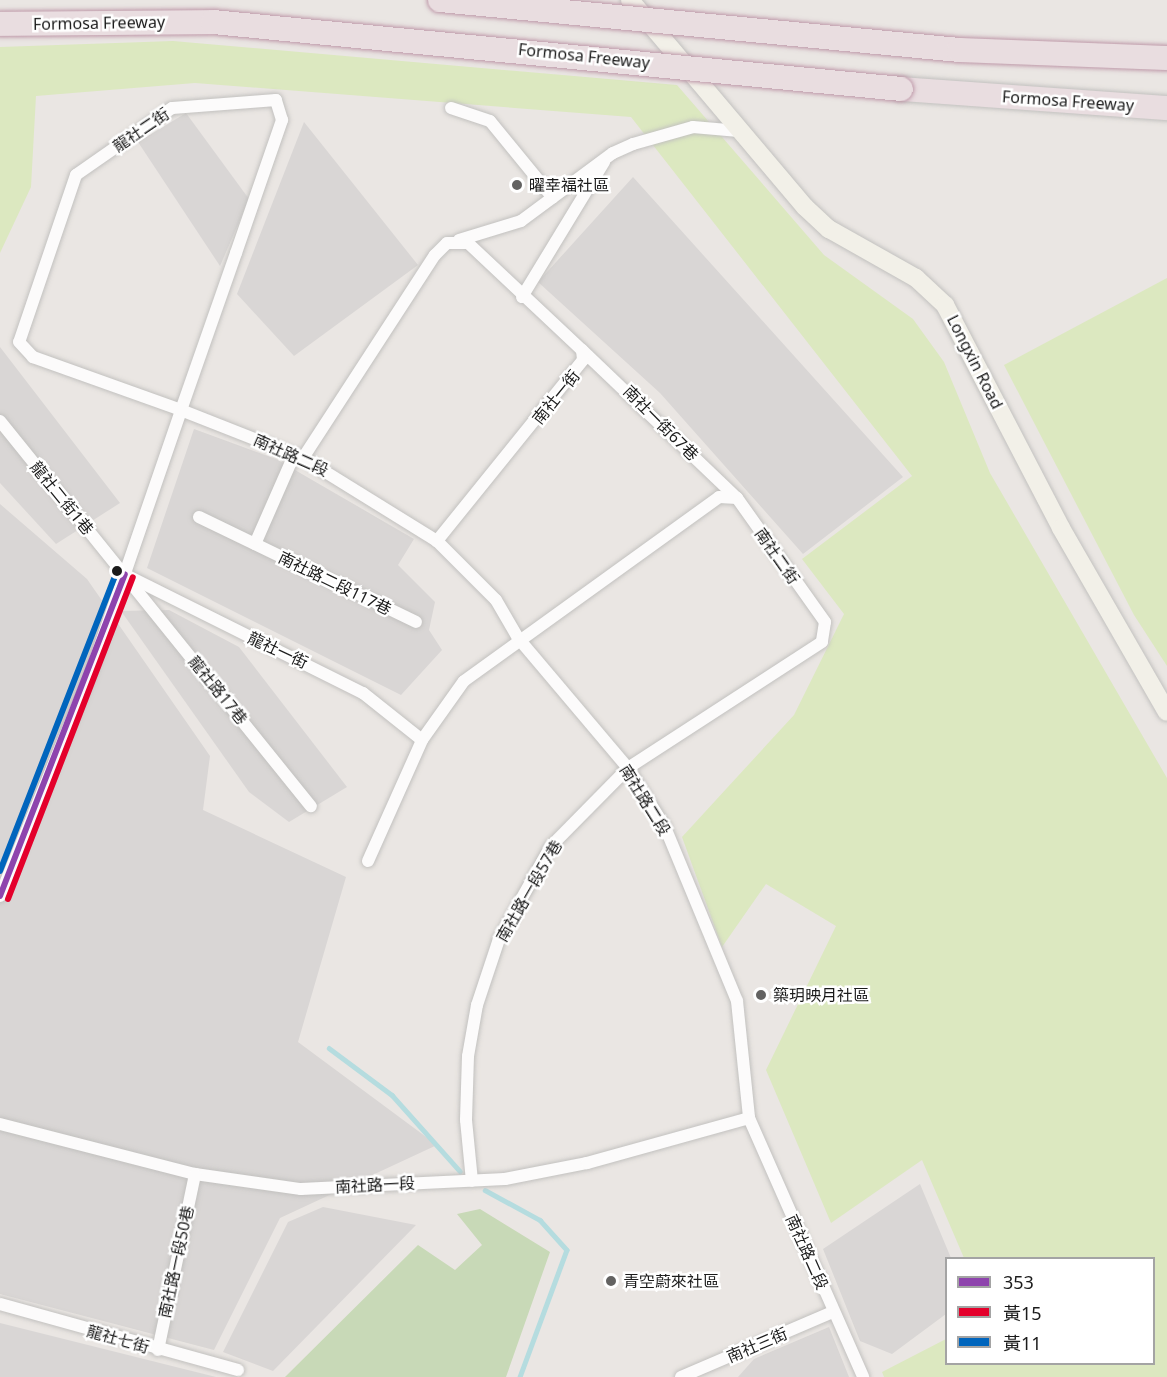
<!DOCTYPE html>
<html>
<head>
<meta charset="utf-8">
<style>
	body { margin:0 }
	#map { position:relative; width:1167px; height:1377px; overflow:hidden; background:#eae6e3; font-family:"Noto Sans","Noto Sans TC",sans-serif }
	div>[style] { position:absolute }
	.residential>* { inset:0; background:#d9d6d5 }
	.grass>* { inset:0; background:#dce8c0 }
	.forest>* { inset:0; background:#c8d9b7 }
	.stream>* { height:4.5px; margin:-2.25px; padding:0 2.25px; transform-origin:2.25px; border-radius:2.25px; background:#b5dcdf }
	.roads { filter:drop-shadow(0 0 2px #c2c1bf) drop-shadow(0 0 2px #c2c1bf) }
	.street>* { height:12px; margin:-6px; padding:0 6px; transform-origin:6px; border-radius:6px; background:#fcfbfb }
	.secondary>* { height:18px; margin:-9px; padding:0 9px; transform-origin:9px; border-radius:9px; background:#f2f0e8 }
	.highway>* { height:24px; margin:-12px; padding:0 12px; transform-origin:12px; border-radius:12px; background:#e9dde0 }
	.bridges { filter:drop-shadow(0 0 2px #bf9aaa) drop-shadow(0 0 2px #bf9aaa) }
	.highway-bridge>* { height:24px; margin:-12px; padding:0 12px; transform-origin:12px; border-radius:12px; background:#e9dde0 }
	.bus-1>* { height:6px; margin:-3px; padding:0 3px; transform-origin:3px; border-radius:3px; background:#8e44ad }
	.bus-2>* { height:6px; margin:-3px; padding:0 3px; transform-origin:3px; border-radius:3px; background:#e4002b }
	.bus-3>* { height:6px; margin:-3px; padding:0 3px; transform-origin:3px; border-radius:3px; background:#0065bd }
	.dots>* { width:16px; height:16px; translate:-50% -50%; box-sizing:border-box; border:3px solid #fff; border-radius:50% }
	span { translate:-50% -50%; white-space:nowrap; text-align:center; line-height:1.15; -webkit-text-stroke:5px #fff; paint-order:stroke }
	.street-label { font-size:16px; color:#1b1b1b }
	.poi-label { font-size:16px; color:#1b1b1b }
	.left { translate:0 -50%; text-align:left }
	.legend { position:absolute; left:945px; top:1257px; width:210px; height:108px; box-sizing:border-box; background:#fff; border:2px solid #a4a4a4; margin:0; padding:8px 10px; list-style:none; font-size:18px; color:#1b1b1b }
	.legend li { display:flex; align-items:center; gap:12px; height:30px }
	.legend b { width:30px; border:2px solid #a4a4a4 }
</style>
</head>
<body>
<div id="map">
	<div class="residential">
		<i style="clip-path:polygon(186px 113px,249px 199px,220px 266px,138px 142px)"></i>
		<i style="clip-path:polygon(304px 122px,418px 265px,294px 356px,237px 294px)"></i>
		<i style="clip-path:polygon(633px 177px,903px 477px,803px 554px,660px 393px,538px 282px)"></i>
		<i style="clip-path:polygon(0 347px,120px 503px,56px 544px,0 483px)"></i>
		<i style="clip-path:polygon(194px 429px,276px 459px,414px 539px,398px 565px,435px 602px,429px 630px,442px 650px,401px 695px,147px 568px)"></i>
		<i style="clip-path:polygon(0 504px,87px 579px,210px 756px,203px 810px,346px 877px,298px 1042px,437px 1145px,280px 1218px,214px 1350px,0 1294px)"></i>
		<i style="clip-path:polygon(169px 610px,239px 647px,347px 787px,289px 822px,249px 792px,121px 611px)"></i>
		<i style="clip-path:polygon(920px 1184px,951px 1258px,946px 1258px,946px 1314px,892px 1354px,860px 1341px,823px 1249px)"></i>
		<i style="clip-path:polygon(323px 1207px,416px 1225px,273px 1371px,223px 1352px,288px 1222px)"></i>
		<i style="clip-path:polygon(0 1323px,216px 1377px,0 1377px)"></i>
		<i style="clip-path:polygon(829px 1327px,849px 1377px,738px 1377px,754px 1359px)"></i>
	</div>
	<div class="grass">
		<i style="clip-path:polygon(173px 41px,677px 85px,824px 255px,913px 319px,944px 362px,990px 473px,1167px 778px,1167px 1377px,884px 1377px,882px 1372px,946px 1339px,946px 1364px,1154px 1364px,1154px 1258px,964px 1258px,922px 1160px,831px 1223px,766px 1070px,836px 926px,766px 884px,722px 947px,682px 837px,794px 715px,844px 614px,802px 559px,912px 476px,631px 117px,195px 83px,36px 96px,31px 187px,0 253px,0 47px)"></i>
		<i style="clip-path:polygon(1167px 278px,1167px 666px,1134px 615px,1004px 365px)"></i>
	</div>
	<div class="forest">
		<i style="clip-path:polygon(480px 1209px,550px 1252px,506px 1377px,285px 1377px,418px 1245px,455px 1270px,482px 1245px,457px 1214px)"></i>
	</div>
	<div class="stream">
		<i style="left:329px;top:1048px;width:79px;rotate:36.7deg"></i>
		<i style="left:392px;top:1095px;width:102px;rotate:48.2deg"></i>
		<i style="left:485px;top:1190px;width:63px;rotate:28.6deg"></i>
		<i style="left:540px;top:1220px;width:40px;rotate:48deg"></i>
		<i style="left:567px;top:1250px;width:135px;rotate:110.3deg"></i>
	</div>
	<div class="roads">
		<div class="street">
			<i style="left:451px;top:108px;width:41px;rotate:18.4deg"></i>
			<i style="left:490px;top:121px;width:99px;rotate:50.7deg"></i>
			<i style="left:459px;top:240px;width:65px;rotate:-17deg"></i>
			<i style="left:521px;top:221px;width:114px;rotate:-36.5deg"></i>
			<i style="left:613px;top:153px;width:22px;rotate:-24deg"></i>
			<i style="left:633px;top:144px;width:62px;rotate:-15.8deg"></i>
			<i style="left:693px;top:127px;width:46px;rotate:5deg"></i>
			<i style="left:522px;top:297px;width:158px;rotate:-58.7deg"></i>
			<i style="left:582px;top:350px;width:214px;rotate:43.7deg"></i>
			<i style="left:0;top:421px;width:495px;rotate:51.1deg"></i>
			<i style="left:303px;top:458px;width:242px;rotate:-57deg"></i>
			<i style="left:435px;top:255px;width:17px;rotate:-45deg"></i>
			<i style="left:447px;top:243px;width:21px"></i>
			<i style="left:468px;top:243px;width:156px;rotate:43.2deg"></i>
			<i style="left:582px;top:350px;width:10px;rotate:84deg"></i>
			<i style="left:583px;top:360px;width:233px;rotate:128.9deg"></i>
			<i style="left:199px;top:517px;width:241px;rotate:25.8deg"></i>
			<i style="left:255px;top:544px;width:97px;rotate:-66.3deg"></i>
			<i style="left:128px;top:576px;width:263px;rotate:26.5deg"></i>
			<i style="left:363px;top:693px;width:75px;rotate:38.5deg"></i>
			<i style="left:368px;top:861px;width:133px;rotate:-65.9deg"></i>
			<i style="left:422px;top:740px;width:72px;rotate:-54.6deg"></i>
			<i style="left:464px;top:681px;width:314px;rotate:-35.8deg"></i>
			<i style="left:719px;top:497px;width:18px;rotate:3deg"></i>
			<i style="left:737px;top:498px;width:152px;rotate:54.6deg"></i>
			<i style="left:825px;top:622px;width:20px;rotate:99deg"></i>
			<i style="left:822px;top:642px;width:231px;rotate:147deg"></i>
			<i style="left:628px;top:768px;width:110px;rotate:134.6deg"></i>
			<i style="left:551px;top:846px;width:107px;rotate:119.2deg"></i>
			<i style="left:499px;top:939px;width:70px;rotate:108.4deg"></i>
			<i style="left:477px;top:1005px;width:52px;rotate:100deg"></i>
			<i style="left:468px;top:1056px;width:64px;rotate:91.8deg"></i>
			<i style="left:466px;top:1120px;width:61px;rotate:84.4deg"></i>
			<i style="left:0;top:896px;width:245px;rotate:-67.9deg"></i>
			<i style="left:92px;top:669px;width:274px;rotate:-71deg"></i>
			<i style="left:181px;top:410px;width:166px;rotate:-70.7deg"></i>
			<i style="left:236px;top:253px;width:141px;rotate:-70.9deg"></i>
			<i style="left:282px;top:120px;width:21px;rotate:-107deg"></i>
			<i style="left:276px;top:100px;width:104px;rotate:175.6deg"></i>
			<i style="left:172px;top:108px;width:117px;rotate:145.1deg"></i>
			<i style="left:76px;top:175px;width:176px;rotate:108.8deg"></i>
			<i style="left:19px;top:342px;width:21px;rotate:47deg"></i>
			<i style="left:33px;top:357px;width:157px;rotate:19.7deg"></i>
			<i style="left:181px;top:410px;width:131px;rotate:21.5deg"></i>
			<i style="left:303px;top:458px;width:158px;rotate:31.8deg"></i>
			<i style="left:437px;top:541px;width:83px;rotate:45deg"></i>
			<i style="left:496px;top:600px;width:44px;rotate:59.9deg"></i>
			<i style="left:518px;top:638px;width:170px;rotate:49.8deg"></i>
			<i style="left:628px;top:768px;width:70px;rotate:57.9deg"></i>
			<i style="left:665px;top:827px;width:188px;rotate:67.5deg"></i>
			<i style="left:737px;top:1001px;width:118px;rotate:84.1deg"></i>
			<i style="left:749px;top:1118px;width:283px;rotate:66.2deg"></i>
			<i style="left:0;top:1124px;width:201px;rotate:14.4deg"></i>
			<i style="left:195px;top:1174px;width:107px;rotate:8.1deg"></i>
			<i style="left:301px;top:1189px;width:204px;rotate:-2.8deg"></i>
			<i style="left:505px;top:1179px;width:84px;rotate:-11deg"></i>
			<i style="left:587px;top:1163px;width:168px;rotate:-15.5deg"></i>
			<i style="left:0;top:1304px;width:247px;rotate:15.5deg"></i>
			<i style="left:158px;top:1350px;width:180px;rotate:-78.1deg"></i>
			<i style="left:681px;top:1377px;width:165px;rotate:-23.2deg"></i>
		</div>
		<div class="secondary">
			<i style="left:630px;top:0;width:271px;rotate:49.8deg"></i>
			<i style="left:805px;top:207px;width:33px;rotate:43deg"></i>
			<i style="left:829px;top:229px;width:100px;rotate:29.4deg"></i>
			<i style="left:916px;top:278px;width:40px;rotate:43deg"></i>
			<i style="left:945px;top:305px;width:251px;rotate:62.5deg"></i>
			<i style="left:1061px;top:528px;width:212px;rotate:60.1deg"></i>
		</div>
		<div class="highway">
			<i style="left:901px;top:89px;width:267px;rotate:4.1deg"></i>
		</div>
	</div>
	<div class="bridges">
		<div class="highway-bridge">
			<i style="left:440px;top:0;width:521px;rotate:5.5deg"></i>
			<i style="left:959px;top:50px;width:208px;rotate:2.2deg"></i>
			<i style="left:0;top:24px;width:213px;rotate:-0.5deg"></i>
			<i style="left:213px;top:22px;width:691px;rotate:5.56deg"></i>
		</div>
	</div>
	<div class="bus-1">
		<i style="left:0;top:896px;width:345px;rotate:-68.8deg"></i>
	</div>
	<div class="bus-2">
		<i style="left:8px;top:899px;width:345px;rotate:-68.8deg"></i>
	</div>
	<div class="bus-3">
		<i style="left:0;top:871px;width:322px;rotate:-68.7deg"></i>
	</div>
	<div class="dots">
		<i style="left:517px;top:185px;background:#636261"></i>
		<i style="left:117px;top:571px;background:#1b1b1b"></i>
		<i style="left:761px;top:995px;background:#636261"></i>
		<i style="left:611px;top:1281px;background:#636261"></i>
	</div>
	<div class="street-label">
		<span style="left:99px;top:23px;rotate:-1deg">Formosa Freeway</span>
		<span style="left:584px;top:56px;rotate:6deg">Formosa Freeway</span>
		<span style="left:1068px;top:101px;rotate:4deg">Formosa Freeway</span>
		<span style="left:141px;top:130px;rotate:-34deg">龍社二街</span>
		<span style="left:975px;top:362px;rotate:63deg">Longxin Road</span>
		<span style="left:556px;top:397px;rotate:-51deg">南社一街</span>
		<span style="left:661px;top:423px;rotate:45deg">南社一街67巷</span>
		<span style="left:291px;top:455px;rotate:24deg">南社路二段</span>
		<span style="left:62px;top:498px;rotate:51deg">龍社二街1巷</span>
		<span style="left:777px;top:556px;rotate:55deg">南社二街</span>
		<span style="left:335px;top:583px;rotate:26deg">南社路二段117巷</span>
		<span style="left:278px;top:650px;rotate:25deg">龍社一街</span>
		<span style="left:218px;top:690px;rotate:51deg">龍社路17巷</span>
		<span style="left:645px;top:800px;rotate:58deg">南社路二段</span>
		<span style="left:529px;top:891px;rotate:-60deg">南社路一段57巷</span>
		<span style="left:375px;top:1185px;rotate:-3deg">南社路一段</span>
		<span style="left:807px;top:1252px;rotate:66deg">南社路二段</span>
		<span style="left:176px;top:1262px;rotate:-78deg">南社路一段50巷</span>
		<span style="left:118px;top:1339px;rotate:16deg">龍社七街</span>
		<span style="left:757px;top:1345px;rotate:-23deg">南社三街</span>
	</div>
	<div class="poi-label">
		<span class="left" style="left:529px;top:185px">曜幸福社區</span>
		<span class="left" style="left:773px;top:995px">築玥映月社區</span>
		<span class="left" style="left:623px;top:1281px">青空蔚來社區</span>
	</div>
	<ul class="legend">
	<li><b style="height:8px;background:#8e44ad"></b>353</li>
	<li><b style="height:8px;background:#e4002b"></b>黃15</li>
	<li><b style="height:8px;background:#0065bd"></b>黃11</li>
	</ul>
</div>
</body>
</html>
